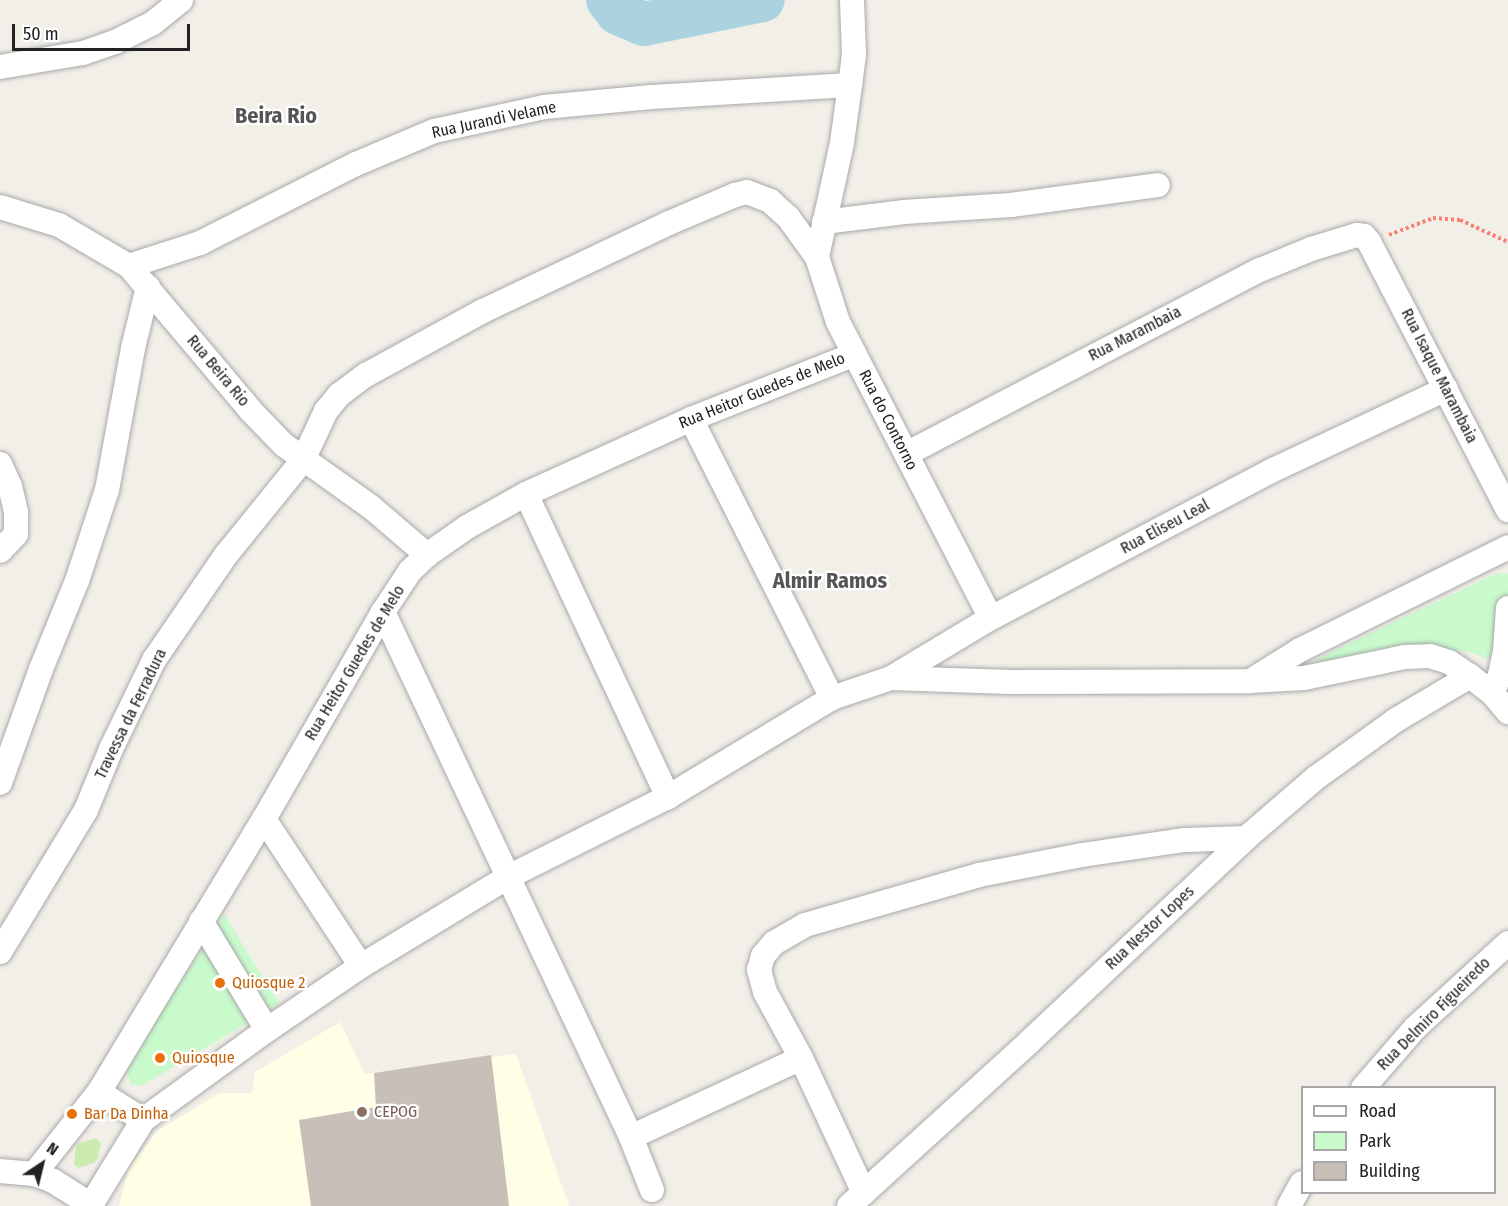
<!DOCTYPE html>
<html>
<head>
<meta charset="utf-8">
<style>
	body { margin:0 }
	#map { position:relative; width:1508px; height:1206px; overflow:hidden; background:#f2efe9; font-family:"Fira Sans Condensed",sans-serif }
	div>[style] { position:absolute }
	.education>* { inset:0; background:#ffffe5 }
	.grass>* { inset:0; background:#cdebb0 }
	.park>* { inset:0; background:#c8facc }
	.river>* { height:44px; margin:-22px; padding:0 22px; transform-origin:22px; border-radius:22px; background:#aad3df }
	.building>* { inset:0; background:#c7bfb8 }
	.path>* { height:4px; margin-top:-2px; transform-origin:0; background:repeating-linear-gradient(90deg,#fa8072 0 3px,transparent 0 6px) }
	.roads { filter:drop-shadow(0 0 2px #a9a9a9) drop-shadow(0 0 2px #a9a9a9) }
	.minor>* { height:24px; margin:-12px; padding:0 12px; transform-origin:12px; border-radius:12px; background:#fff }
	.dots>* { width:16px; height:16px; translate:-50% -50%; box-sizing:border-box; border:3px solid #fff; border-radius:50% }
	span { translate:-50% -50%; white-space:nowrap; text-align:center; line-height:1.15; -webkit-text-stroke:4.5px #fff; paint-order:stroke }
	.street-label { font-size:16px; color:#222 }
	.food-label { font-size:16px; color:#c56008 }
	.left { translate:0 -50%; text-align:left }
	.education-label { font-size:16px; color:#785e54 }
	.district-label { font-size:22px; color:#555; font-weight:700 }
	.legend { position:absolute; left:1301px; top:1086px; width:195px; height:108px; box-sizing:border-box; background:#fff; border:2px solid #a7a7a7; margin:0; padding:8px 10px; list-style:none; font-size:18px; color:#222 }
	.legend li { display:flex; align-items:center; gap:12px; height:30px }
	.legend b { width:30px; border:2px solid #a7a7a7 }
	.north { position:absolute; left:12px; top:1134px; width:60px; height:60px; -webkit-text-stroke:4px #fff; paint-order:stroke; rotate:35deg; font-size:16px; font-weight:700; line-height:24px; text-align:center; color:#222 }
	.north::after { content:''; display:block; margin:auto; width:21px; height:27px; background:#222; clip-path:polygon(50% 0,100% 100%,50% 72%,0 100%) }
	.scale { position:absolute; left:12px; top:24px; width:178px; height:27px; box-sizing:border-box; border:3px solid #222; border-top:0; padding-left:8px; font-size:18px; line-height:21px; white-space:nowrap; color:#222; -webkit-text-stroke:4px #fff; paint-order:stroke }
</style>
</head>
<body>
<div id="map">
	<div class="education">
		<i style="clip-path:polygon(340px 1022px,365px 1074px,516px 1054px,569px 1206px,119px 1206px,129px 1168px,157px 1131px,220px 1093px,252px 1093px,255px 1072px)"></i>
	</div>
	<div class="grass">
		<i style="clip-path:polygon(96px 1138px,101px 1143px,98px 1158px,94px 1163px,78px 1168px,74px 1164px,76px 1147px,79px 1143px)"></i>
	</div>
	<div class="park">
		<i style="clip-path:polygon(1497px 573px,1508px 574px,1508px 659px,1494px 661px,1470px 652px,1434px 649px,1313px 664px,1323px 656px)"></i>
		<i style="clip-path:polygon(224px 914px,279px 1004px,143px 1085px,132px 1085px,126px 1073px,131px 1059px)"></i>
	</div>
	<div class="river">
		<i style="left:608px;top:0;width:16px;rotate:52deg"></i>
		<i style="left:618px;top:13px;width:28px;rotate:23deg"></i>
		<i style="left:644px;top:24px;width:121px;rotate:-11.4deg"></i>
	</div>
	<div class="building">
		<i style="clip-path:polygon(491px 1055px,509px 1206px,311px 1206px,299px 1120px,376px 1107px,374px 1073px)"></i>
	</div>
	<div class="path">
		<i style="left:1389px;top:235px;width:47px;rotate:-21.1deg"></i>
		<i style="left:1433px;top:218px;width:27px;rotate:4deg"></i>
		<i style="left:1460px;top:220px;width:53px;rotate:24.6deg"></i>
	</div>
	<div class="roads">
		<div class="minor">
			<i style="left:852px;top:0;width:54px;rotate:87.9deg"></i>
			<i style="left:854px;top:54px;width:31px;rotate:97deg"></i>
			<i style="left:850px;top:85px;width:59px;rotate:97.9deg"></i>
			<i style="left:842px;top:143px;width:117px;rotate:102.4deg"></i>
			<i style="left:817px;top:257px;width:68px;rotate:72.1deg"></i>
			<i style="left:838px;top:322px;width:333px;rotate:62.7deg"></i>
			<i style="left:0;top:67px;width:84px;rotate:-9.6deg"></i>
			<i style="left:83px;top:53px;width:34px;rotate:-19deg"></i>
			<i style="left:115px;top:42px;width:42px;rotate:-26.6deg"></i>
			<i style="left:153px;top:23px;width:36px;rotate:-39deg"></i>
			<i style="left:0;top:207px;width:62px;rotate:17deg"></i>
			<i style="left:59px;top:225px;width:81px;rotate:30.4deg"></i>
			<i style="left:129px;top:266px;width:189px;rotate:49.9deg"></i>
			<i style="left:251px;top:411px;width:47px;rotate:45.9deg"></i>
			<i style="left:284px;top:445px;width:107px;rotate:35.5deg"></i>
			<i style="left:371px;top:507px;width:74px;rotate:40.6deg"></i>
			<i style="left:824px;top:222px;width:81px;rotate:-7.1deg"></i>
			<i style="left:904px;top:212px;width:107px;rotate:-3.7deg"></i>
			<i style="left:1011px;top:205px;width:148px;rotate:-7.7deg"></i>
			<i style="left:129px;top:266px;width:75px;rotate:-17.9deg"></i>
			<i style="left:200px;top:243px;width:175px;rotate:-26.9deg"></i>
			<i style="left:356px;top:164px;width:85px;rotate:-22.9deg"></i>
			<i style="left:434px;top:131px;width:113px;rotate:-12.3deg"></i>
			<i style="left:544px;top:107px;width:108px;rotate:-5.3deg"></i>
			<i style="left:652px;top:97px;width:198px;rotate:-3.5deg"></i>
			<i style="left:691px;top:419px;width:313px;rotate:63.2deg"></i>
			<i style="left:906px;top:454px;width:399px;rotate:-27.5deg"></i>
			<i style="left:1260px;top:270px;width:55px;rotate:-22.4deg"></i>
			<i style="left:1311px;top:249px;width:48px;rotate:-16.9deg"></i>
			<i style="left:1357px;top:235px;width:7px;rotate:8deg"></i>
			<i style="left:1364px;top:236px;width:8px;rotate:50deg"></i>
			<i style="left:1369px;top:242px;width:302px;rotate:62.6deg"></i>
			<i style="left:0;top:464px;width:24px;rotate:66deg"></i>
			<i style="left:10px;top:486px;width:28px;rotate:77deg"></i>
			<i style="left:16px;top:513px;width:21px;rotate:90deg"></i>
			<i style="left:16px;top:534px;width:23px;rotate:133deg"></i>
			<i style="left:526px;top:494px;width:335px;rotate:64.9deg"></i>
			<i style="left:383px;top:612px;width:581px;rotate:64.71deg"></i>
			<i style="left:631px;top:1137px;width:57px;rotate:68.4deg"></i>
			<i style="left:891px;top:678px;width:117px;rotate:-31deg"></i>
			<i style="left:991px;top:618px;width:318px;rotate:-27.7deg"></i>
			<i style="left:1273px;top:470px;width:191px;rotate:-25.1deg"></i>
			<i style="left:1252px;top:680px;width:57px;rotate:-32deg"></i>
			<i style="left:1300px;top:650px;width:232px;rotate:-26.3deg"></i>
			<i style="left:1492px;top:693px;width:20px;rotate:-66deg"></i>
			<i style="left:1500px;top:675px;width:24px;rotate:-78deg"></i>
			<i style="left:1505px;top:652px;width:44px;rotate:-86.1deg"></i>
			<i style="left:0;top:783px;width:121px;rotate:-70.2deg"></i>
			<i style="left:41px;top:669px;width:95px;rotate:-67.8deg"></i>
			<i style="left:77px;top:581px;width:96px;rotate:-71.8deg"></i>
			<i style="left:107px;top:490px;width:144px;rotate:-79.6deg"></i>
			<i style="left:133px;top:348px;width:63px;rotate:-76.2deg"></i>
			<i style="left:264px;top:819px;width:176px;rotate:56.6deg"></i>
			<i style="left:201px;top:921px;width:127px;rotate:58.8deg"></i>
			<i style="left:0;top:952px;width:166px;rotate:-58.8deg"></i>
			<i style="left:86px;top:810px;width:66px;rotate:-67.7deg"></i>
			<i style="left:111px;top:749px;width:99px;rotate:-64.2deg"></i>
			<i style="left:154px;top:660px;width:127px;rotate:-55.6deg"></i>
			<i style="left:226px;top:555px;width:122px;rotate:-51deg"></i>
			<i style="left:303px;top:460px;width:54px;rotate:-64.9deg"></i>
			<i style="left:326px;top:411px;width:21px;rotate:-51deg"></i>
			<i style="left:339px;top:395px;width:34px;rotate:-37deg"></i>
			<i style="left:366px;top:375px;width:133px;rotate:-28.7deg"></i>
			<i style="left:483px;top:311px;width:206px;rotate:-25.3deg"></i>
			<i style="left:669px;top:223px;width:72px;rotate:-23deg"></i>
			<i style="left:735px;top:195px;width:12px;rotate:-14deg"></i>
			<i style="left:747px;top:192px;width:25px;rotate:21deg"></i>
			<i style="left:770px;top:201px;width:24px;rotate:42deg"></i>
			<i style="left:788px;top:217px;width:49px;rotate:54.1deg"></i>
			<i style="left:1363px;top:1088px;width:79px;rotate:-49.1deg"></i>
			<i style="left:1415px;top:1028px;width:126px;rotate:-42.4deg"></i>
			<i style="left:99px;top:1092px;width:52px;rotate:32.5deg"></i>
			<i style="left:631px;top:1137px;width:187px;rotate:-24.9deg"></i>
			<i style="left:0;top:1171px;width:34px;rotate:5deg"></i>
			<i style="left:34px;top:1174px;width:20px;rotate:20deg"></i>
			<i style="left:53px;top:1181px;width:47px;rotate:32deg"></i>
			<i style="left:34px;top:1174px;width:105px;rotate:-51.6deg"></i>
			<i style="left:99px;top:1092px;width:319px;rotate:-58.9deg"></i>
			<i style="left:264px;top:819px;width:239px;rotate:-60.1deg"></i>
			<i style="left:383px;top:612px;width:49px;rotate:-56.6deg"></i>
			<i style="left:410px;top:571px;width:23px;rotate:-43deg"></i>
			<i style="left:427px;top:555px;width:49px;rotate:-35deg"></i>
			<i style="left:467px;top:527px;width:68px;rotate:-29.2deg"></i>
			<i style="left:526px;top:494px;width:181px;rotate:-24.4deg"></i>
			<i style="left:691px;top:419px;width:176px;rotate:-21.6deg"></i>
			<i style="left:864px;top:1193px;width:149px;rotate:-115deg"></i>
			<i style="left:801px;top:1058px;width:75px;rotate:-118.6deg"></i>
			<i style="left:765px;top:992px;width:23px;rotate:-105deg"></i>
			<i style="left:759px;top:970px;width:15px;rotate:-74deg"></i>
			<i style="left:763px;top:956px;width:17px;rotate:-50deg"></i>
			<i style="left:774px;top:943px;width:36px;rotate:-30deg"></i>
			<i style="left:805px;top:925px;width:181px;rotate:-16deg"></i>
			<i style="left:979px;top:875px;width:105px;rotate:-11deg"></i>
			<i style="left:1082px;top:855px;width:104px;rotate:-8.3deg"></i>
			<i style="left:1185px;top:840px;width:61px;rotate:-1.9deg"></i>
			<i style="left:92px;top:1203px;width:97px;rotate:-58.4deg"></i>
			<i style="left:143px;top:1120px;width:153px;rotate:-36deg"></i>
			<i style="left:267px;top:1030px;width:114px;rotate:-34.2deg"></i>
			<i style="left:361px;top:966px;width:172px;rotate:-31.2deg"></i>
			<i style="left:508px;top:877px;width:179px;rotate:-26.6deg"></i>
			<i style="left:668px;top:797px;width:192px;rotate:-31.1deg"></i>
			<i style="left:832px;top:698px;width:62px;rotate:-18.7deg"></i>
			<i style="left:891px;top:678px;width:120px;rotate:1.9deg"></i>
			<i style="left:1011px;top:682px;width:239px;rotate:-0.2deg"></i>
			<i style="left:1250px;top:681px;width:54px;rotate:-3.2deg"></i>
			<i style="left:1304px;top:678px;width:103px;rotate:-11.7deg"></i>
			<i style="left:1405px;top:657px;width:25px;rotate:-2deg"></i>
			<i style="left:1430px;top:656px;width:20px;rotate:18deg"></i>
			<i style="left:1449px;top:662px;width:25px;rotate:34deg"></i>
			<i style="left:1470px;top:676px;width:28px;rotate:38deg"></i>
			<i style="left:1492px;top:693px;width:25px;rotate:50deg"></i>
			<i style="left:849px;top:1206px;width:244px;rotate:-42.3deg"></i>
			<i style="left:1029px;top:1042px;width:298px;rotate:-43.2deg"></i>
			<i style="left:1246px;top:838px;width:94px;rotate:-40.7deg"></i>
			<i style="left:1317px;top:777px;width:97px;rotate:-35.8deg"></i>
			<i style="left:1396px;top:720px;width:86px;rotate:-30.7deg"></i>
			<i style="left:1289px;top:1206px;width:26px;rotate:-61deg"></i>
		</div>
	</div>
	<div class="dots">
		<i style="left:220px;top:983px;background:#e8710a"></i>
		<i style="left:160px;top:1058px;background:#e8710a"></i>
		<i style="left:362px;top:1112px;background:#8d6e63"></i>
		<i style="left:72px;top:1114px;background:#e8710a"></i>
	</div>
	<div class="street-label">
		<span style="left:494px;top:120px;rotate:-12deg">Rua Jurandi Velame</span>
		<span style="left:1135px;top:334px;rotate:-27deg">Rua Marambaia</span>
		<span style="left:218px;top:371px;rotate:50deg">Rua Beira Rio</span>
		<span style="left:1439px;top:376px;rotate:63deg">Rua Isaque Marambaia</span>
		<span style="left:762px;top:391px;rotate:-22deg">Rua Heitor Guedes de Melo</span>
		<span style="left:888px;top:420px;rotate:63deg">Rua do Contorno</span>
		<span style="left:1165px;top:527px;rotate:-28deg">Rua Eliseu Leal</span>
		<span style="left:355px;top:663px;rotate:-59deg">Rua Heitor Guedes de Melo</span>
		<span style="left:131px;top:714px;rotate:-64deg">Travessa da Ferradura</span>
		<span style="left:1150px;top:928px;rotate:-43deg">Rua Nestor Lopes</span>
		<span style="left:1434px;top:1014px;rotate:-45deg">Rua Delmiro Figueiredo</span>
	</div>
	<div class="food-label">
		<span class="left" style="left:232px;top:983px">Quiosque 2</span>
		<span class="left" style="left:172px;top:1058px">Quiosque</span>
		<span class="left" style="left:84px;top:1114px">Bar Da Dinha</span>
	</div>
	<div class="education-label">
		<span class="left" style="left:374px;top:1112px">CEPOG</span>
	</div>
	<div class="district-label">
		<span style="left:276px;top:116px">Beira Rio</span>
		<span style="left:830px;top:581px">Almir Ramos</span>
	</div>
	<ul class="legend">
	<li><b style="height:8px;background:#fff"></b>Road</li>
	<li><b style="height:16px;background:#c8facc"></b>Park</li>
	<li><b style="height:16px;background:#c7bfb8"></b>Building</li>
	</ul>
	<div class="north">N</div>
	<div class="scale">50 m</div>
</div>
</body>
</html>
